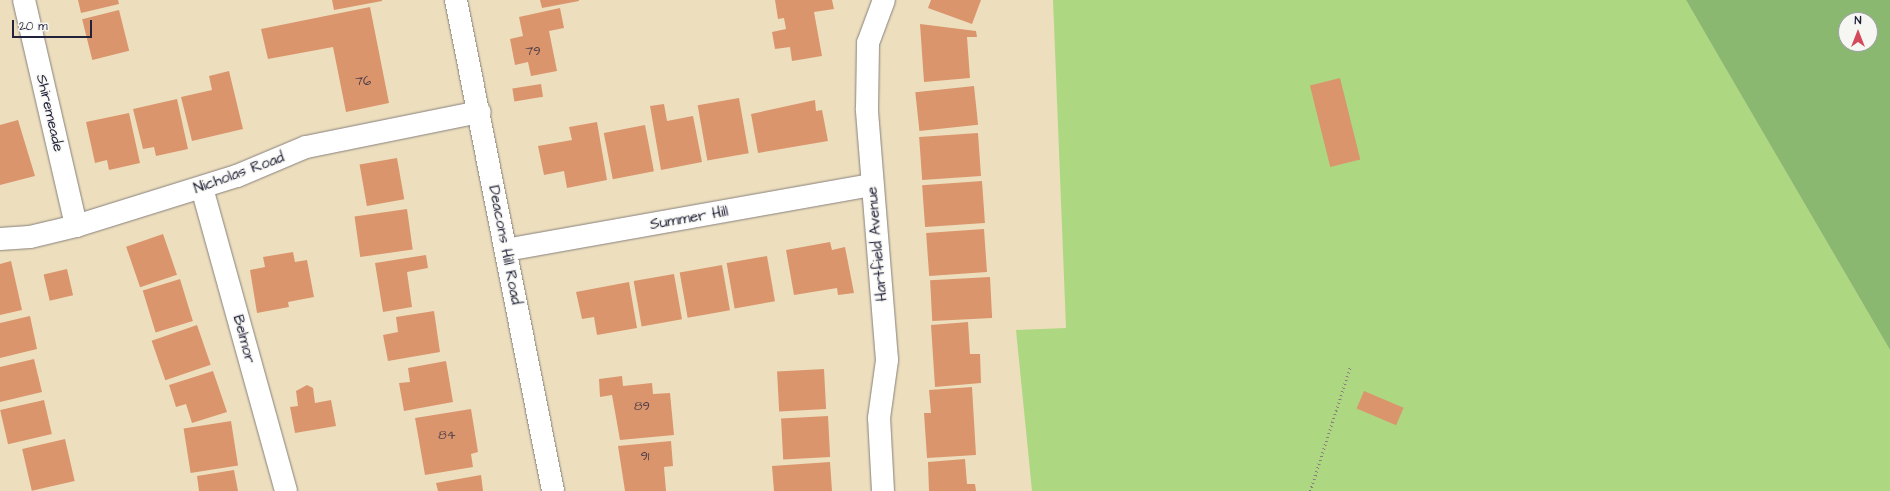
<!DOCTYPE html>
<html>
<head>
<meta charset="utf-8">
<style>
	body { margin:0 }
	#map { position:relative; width:1890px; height:491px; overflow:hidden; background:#eddfbe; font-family:"Architects Daughter",sans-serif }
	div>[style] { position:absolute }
	.green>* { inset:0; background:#aed782 }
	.forest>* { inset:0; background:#8ab870 }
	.building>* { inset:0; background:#da956d; transform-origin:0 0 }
	.path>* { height:2.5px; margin-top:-1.25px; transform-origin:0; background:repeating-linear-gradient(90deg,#88807c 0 1px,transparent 0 4px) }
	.roads { filter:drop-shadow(0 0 1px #88807c) drop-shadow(0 0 1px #88807c) }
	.street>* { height:22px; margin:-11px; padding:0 11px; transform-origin:11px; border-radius:11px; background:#fff }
	.secondary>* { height:22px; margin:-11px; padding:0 11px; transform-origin:11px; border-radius:11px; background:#fff }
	span { translate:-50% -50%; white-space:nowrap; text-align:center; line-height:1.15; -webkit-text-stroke:3px #f6f6f2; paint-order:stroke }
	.number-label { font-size:13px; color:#503f48 }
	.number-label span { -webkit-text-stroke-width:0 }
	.street-label { font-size:15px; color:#22223b }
	.north { position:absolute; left:1838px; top:12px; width:40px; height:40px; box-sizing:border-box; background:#f6f6f2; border:1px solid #a1a1a9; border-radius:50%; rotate:0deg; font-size:11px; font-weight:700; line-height:16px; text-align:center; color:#22223b }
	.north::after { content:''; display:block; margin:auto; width:14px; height:18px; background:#d1495b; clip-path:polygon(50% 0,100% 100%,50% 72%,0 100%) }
	.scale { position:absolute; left:12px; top:20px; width:80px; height:18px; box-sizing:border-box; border:2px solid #22223b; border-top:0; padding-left:5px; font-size:12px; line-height:14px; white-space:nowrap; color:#22223b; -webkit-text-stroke:3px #f6f6f2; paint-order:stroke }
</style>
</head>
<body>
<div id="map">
	<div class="green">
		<i style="clip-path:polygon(1053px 0,1686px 0,1890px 350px,1890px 491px,1032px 491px,1016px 330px,1066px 328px)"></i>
	</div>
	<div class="forest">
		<i style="clip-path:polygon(evenodd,1686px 0,1890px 0,1890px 350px,1715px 50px,1686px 0,1846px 20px,1870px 20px,1870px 44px,1846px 44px,1846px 20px)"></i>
	</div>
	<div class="building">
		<i style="clip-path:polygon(78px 0,118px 0,119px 4px,81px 13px)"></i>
		<i style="clip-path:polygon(332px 0,382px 0,382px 1px,334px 10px)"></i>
		<i style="clip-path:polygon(540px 0,579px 0,579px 1px,542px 8px)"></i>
		<i style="clip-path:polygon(775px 0,832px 0,834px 9px,814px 12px,822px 56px,792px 61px,790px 47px,775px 49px,772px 32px,786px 29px,784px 18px,778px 19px)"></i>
		<i style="clip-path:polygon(931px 0,981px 0,972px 24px,928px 8px)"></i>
		<i style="clip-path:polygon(370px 7px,389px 103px,346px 112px,333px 47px,268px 59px,261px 29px)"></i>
		<i style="clip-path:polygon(560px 8px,564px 28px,549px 31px,557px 71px,531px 76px,528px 62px,515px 65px,510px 39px,523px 36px,519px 17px)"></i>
		<i style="left:119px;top:10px;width:42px;height:38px;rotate:76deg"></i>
		<i style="clip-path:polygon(920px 24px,976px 31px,977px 37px,967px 37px,970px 78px,924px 82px)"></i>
		<i style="clip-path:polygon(229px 71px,243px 129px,192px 141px,181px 97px,212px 90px,209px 76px)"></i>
		<i style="left:1340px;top:78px;width:84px;height:31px;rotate:76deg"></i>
		<i style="left:541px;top:84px;width:13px;height:29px;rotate:81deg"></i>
		<i style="left:974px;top:86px;width:39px;height:59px;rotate:84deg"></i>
		<i style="left:739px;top:98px;width:56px;height:42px;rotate:80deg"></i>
		<i style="clip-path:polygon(177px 99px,188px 149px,156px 156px,154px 147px,143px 149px,133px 109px)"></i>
		<i style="clip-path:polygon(815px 100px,816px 111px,822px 110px,828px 141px,758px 153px,751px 114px)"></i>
		<i style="clip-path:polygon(664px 104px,667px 121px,693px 116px,702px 162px,661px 170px,650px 106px)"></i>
		<i style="clip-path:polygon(129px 113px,140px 163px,109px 170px,107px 160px,95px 163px,86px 122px)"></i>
		<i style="clip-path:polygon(18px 120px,35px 176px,0 185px,0 125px)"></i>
		<i style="clip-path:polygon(597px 122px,607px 180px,567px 188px,564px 171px,544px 175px,538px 146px,572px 140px,569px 127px)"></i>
		<i style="left:645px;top:125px;width:47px;height:42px;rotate:79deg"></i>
		<i style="left:978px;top:133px;width:43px;height:59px;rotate:86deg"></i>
		<i style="left:397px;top:158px;width:42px;height:38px;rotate:80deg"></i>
		<i style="left:982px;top:181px;width:42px;height:60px;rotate:86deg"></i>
		<i style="left:407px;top:209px;width:41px;height:53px;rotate:82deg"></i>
		<i style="left:984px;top:229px;width:43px;height:58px;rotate:86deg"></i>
		<i style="left:163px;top:234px;width:43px;height:39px;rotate:71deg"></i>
		<i style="clip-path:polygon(830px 242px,832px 250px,845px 247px,854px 293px,838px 295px,837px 288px,794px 295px,786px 250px)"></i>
		<i style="clip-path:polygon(293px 252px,295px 262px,307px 260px,314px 297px,288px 302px,289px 307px,257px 313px,250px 270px,265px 267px,263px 257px)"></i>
		<i style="clip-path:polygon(426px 255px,428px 268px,407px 272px,412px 307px,383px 312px,375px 263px)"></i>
		<i style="left:767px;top:256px;width:46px;height:41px;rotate:80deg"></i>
		<i style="clip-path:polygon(11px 261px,22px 310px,0 315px,0 264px)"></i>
		<i style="left:722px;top:265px;width:46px;height:43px;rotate:80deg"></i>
		<i style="left:67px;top:269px;width:27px;height:24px;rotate:77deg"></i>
		<i style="left:674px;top:274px;width:46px;height:41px;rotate:80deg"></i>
		<i style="left:990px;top:277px;width:41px;height:60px;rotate:87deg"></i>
		<i style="left:180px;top:279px;width:44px;height:39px;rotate:73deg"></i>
		<i style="clip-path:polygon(629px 282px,637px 328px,597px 335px,594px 317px,582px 319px,576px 292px)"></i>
		<i style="clip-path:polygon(434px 311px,440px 352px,388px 361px,383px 335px,398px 332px,396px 317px)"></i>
		<i style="clip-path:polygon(30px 316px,37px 349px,0 358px,0 323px)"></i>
		<i style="clip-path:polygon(968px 322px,970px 354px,980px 354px,981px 383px,935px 387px,931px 325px)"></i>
		<i style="left:197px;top:325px;width:42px;height:48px;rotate:71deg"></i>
		<i style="clip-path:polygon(34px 359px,42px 392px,0 402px,0 367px)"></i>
		<i style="clip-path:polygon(446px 361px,453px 402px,404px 411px,399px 383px,410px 382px,408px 368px)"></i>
		<i style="left:824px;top:369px;width:40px;height:47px;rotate:87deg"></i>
		<i style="clip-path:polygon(213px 371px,227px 412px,192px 423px,186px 404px,176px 407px,169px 385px)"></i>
		<i style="clip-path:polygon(622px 376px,623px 386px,652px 383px,653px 394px,670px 393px,674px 435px,620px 440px,612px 395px,600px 397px,599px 379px)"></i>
		<i style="clip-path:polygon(307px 385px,313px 388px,315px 403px,331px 400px,336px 426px,295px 433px,290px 407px,298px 406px,296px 391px)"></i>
		<i style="clip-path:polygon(972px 387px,976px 455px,927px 458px,924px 413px,931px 413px,929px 390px)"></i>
		<i style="left:1364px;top:391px;width:43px;height:19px;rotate:23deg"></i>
		<i style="left:44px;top:400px;width:35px;height:45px;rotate:77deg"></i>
		<i style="clip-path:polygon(471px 409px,478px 452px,471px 454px,473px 467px,425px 475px,415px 418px)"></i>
		<i style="left:828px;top:416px;width:41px;height:47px;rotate:87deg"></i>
		<i style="left:231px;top:421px;width:45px;height:48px;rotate:81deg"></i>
		<i style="left:65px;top:439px;width:43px;height:44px;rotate:77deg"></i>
		<i style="clip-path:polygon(671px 441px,673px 466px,664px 467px,666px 491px,625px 491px,618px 446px)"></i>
		<i style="clip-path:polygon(965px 459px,967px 484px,975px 484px,976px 491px,929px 491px,928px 462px)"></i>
		<i style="clip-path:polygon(830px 462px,832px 491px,774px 491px,772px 466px)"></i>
		<i style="clip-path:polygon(234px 470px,238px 491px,199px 491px,197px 476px)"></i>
		<i style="clip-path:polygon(481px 475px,483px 491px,438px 491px,436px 483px)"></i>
	</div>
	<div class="path">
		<i style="left:1310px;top:491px;width:130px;rotate:-72.1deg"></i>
	</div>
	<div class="roads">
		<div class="street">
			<i style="left:24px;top:0;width:232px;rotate:77deg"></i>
			<i style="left:202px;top:188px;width:314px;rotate:74.5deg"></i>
			<i style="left:0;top:239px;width:30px;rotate:-4deg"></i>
			<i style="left:30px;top:237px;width:47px;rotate:-13.4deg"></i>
			<i style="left:76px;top:226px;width:169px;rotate:-17.3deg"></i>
			<i style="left:237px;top:176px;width:75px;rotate:-22.8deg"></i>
			<i style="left:306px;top:147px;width:177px;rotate:-11.4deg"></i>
			<i style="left:506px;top:250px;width:372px;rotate:-10.1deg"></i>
			<i style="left:883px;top:491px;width:73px;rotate:-93.1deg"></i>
			<i style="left:879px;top:418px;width:59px;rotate:-82.1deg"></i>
			<i style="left:887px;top:360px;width:252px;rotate:-94.6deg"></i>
			<i style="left:867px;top:109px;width:66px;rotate:-89.1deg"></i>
			<i style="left:868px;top:43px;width:46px;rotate:-69.6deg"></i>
		</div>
		<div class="secondary">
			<i style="left:456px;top:0;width:500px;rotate:78.82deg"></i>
		</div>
	</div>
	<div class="number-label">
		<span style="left:533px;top:51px">79</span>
		<span style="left:363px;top:81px">76</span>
		<span style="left:642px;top:406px">89</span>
		<span style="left:447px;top:435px">84</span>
		<span style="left:645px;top:456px">91</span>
	</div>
	<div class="street-label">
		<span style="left:50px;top:113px;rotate:77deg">Shiremeade</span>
		<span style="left:239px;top:173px;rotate:-20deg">Nicholas Road</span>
		<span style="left:689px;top:218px;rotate:-10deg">Summer Hill</span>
		<span style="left:877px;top:244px;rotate:-95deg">Hartfield Avenue</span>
		<span style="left:505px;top:245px;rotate:79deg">Deacons Hill Road</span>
		<span style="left:244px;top:339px;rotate:75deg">Belmor</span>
	</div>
	<div class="north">N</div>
	<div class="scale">20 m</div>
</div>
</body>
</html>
